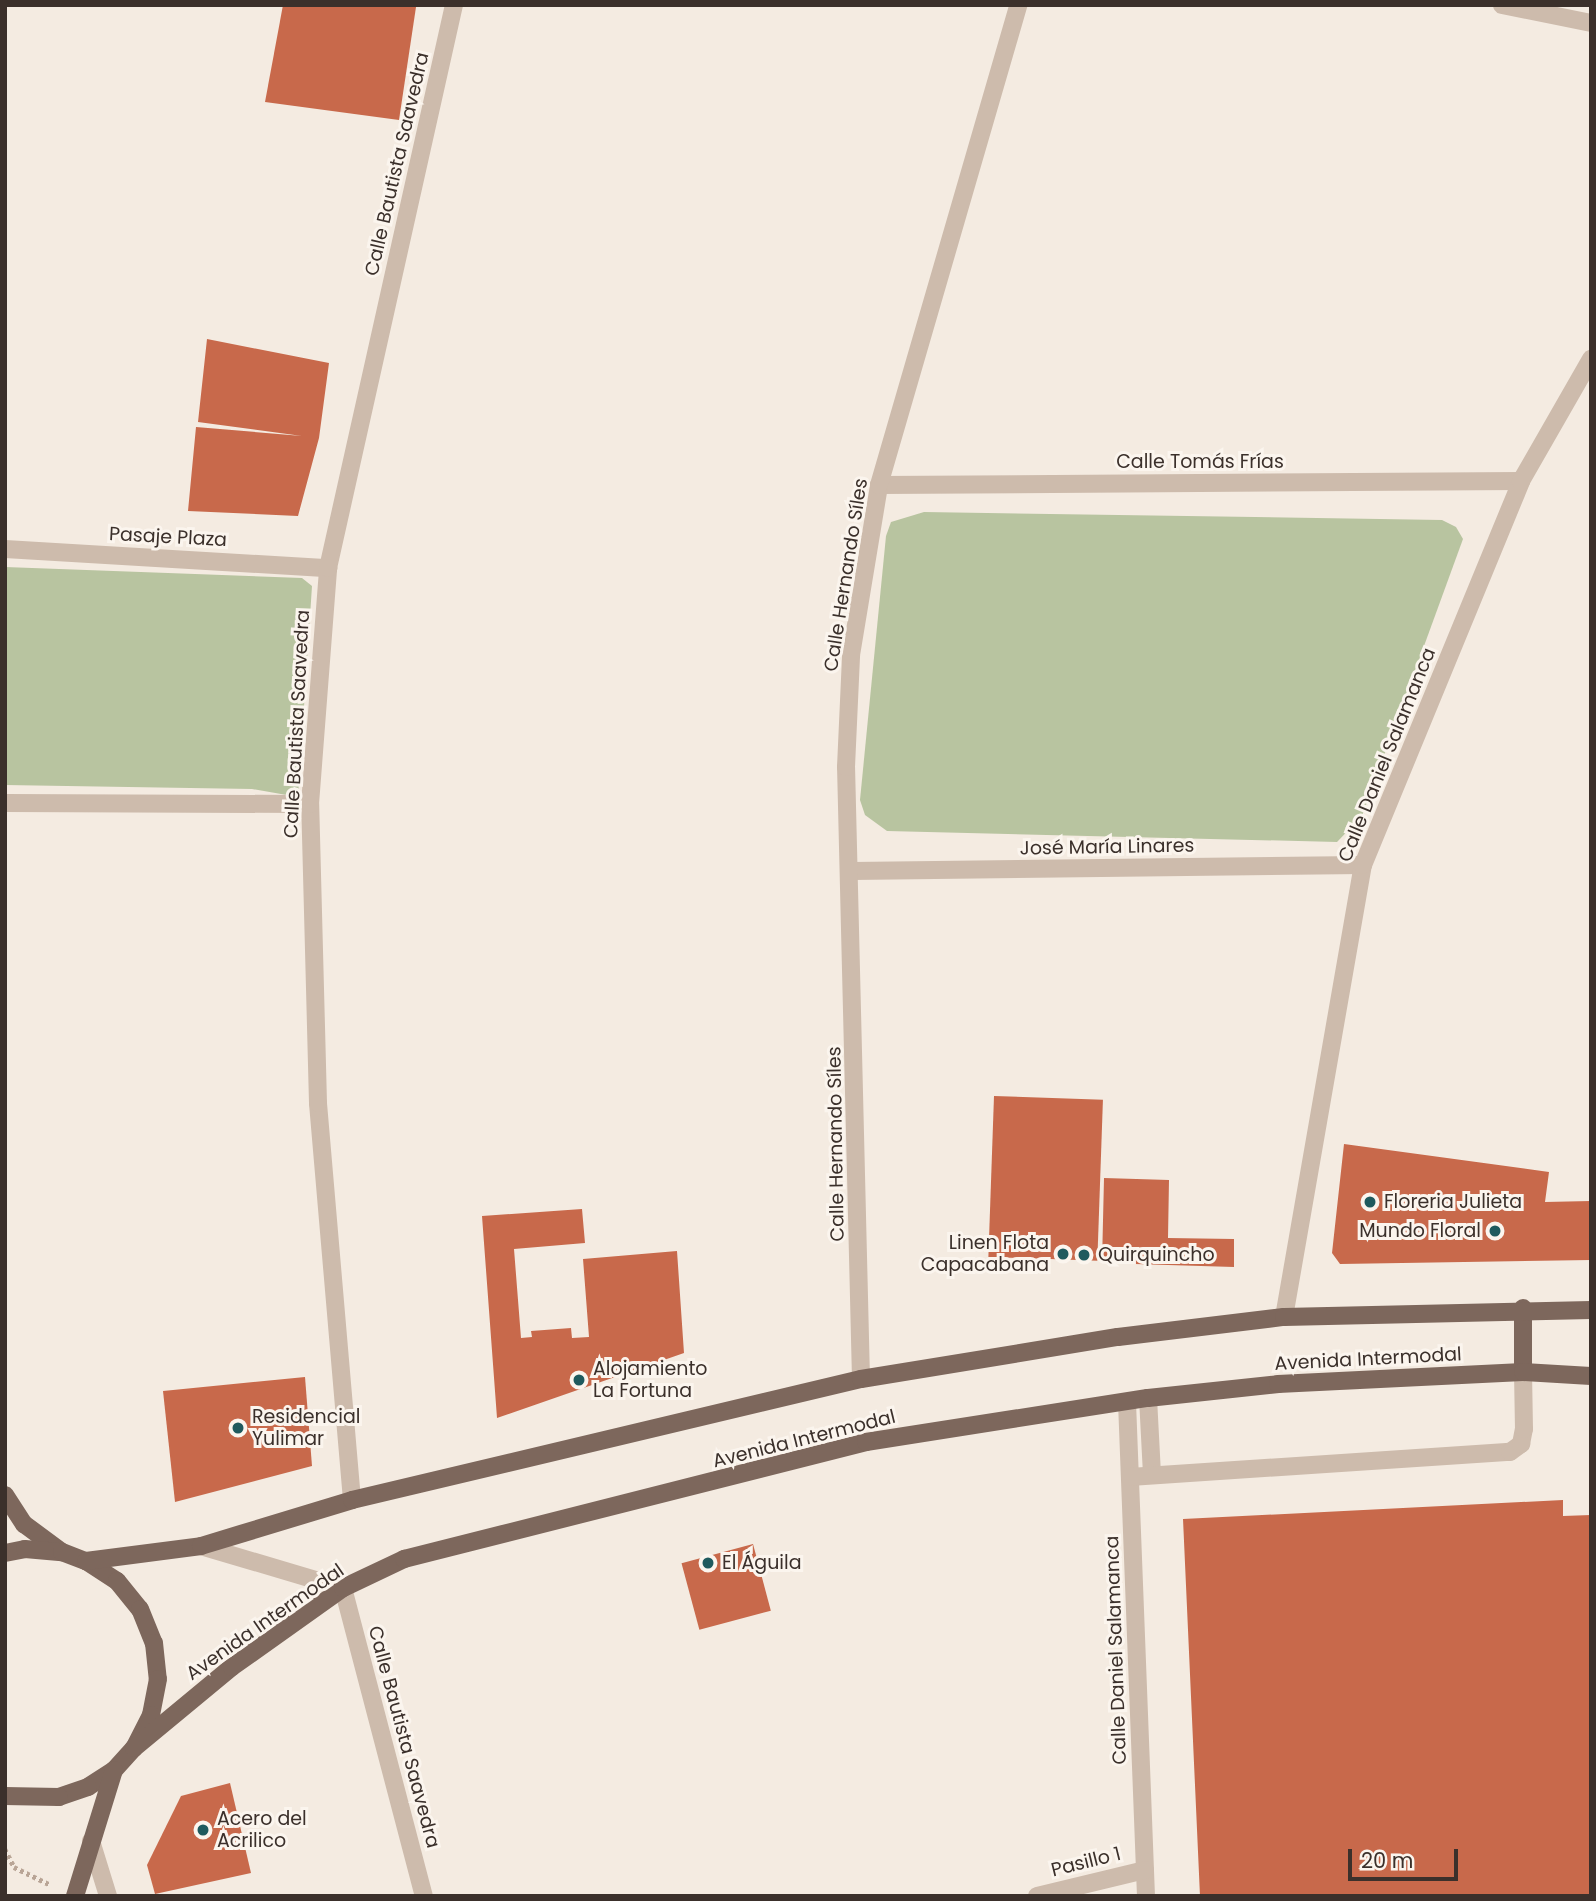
<!DOCTYPE html>
<html>
<head>
<meta charset="utf-8">
<style>
	body { margin:0 }
	#map { position:relative; width:1596px; height:1901px; overflow:hidden; background:#f4ebe1; font-family:Poppins,sans-serif }
	div>[style] { position:absolute }
	.green>* { inset:0; background:#b8c4a0 }
	.building>* { inset:0; background:#c8694b; transform-origin:0 0 }
	.path>* { height:4.5px; margin-top:-2.25px; transform-origin:0; background:repeating-linear-gradient(90deg,#b9a596 0 3.5px,transparent 0 7px) }
	.minor>* { height:18px; margin:-9px; padding:0 9px; transform-origin:9px; border-radius:9px; background:#cdbbac }
	.major>* { height:18px; margin:-9px; padding:0 9px; transform-origin:9px; border-radius:9px; background:#7d675c }
	.dots>* { width:19px; height:19px; translate:-50% -50%; box-sizing:border-box; border:4px solid #fbf5ee; border-radius:50% }
	span { translate:-50% -50%; white-space:nowrap; text-align:center; line-height:1.15; -webkit-text-stroke:6px #fbf5ee; paint-order:stroke }
	.street-label { font-size:19px; color:#3b302b }
	.poi-label { font-size:19px; color:#3b302b }
	.left { translate:0 -50%; text-align:left }
	.right { translate:-100% -50%; text-align:right }
	.frame { position:absolute; inset:0; border:7px solid #3b302b; pointer-events:none }
	.scale { position:absolute; left:1348px; top:1849px; width:110px; height:32px; box-sizing:border-box; border:4px solid #3b302b; border-top:0; padding-left:9px; font-size:21px; line-height:24px; white-space:nowrap; color:#3b302b; -webkit-text-stroke:5px #fbf5ee; paint-order:stroke }
</style>
</head>
<body>
<div id="map">
	<div class="green">
		<i style="clip-path:polygon(924px 512px,1442px 520px,1456px 527px,1463px 539px,1362px 816px,1337px 842px,887px 831px,865px 815px,860px 800px,886px 536px,891px 522px)"></i>
		<i style="clip-path:polygon(5px 567px,302px 578px,312px 586px,298px 797px,252px 789px,5px 785px)"></i>
	</div>
	<div class="building">
		<i style="clip-path:polygon(283px 5px,416px 7px,399px 120px,265px 102px)"></i>
		<i style="clip-path:polygon(207px 339px,329px 363px,319px 438px,298px 516px,188px 511px,196px 427px,302px 436px,198px 422px)"></i>
		<i style="left:994px;top:1096px;width:109px;height:161px;rotate:2deg"></i>
		<i style="clip-path:polygon(1344px 1144px,1549px 1172px,1545px 1202px,1591px 1201px,1591px 1260px,1340px 1264px,1332px 1253px)"></i>
		<i style="clip-path:polygon(1104px 1178px,1169px 1180px,1168px 1238px,1234px 1239px,1234px 1267px,1102px 1263px)"></i>
		<i style="clip-path:polygon(582px 1209px,585px 1243px,514px 1249px,521px 1338px,532px 1337px,531px 1331px,571px 1328px,572px 1338px,589px 1337px,583px 1259px,677px 1251px,684px 1353px,497px 1418px,482px 1216px)"></i>
		<i style="clip-path:polygon(305px 1377px,312px 1466px,175px 1502px,163px 1391px)"></i>
		<i style="clip-path:polygon(1563px 1500px,1563px 1516px,1591px 1515px,1591px 1896px,1200px 1896px,1183px 1519px)"></i>
		<i style="left:753px;top:1544px;width:69px;height:74px;rotate:75deg"></i>
		<i style="clip-path:polygon(230px 1783px,251px 1873px,155px 1894px,147px 1865px,181px 1796px)"></i>
	</div>
	<div class="path">
		<i style="left:5px;top:1849px;width:20px;rotate:63deg"></i>
		<i style="left:14px;top:1867px;width:41px;rotate:25.9deg"></i>
	</div>
	<div class="minor">
		<i style="left:1502px;top:5px;width:91px;rotate:11.4deg"></i>
		<i style="left:879px;top:485px;width:642px;rotate:-0.36deg"></i>
		<i style="left:5px;top:549px;width:324px;rotate:3.4deg"></i>
		<i style="left:5px;top:803px;width:305px;rotate:0.2deg"></i>
		<i style="left:852px;top:871px;width:511px;rotate:-0.67deg"></i>
		<i style="left:1284px;top:1317px;width:459px;rotate:-80.1deg"></i>
		<i style="left:1363px;top:865px;width:415px;rotate:-67.6deg"></i>
		<i style="left:1521px;top:481px;width:141px;rotate:-60.2deg"></i>
		<i style="left:861px;top:1379px;width:612px;rotate:-91.4deg"></i>
		<i style="left:846px;top:767px;width:112px;rotate:-87.4deg"></i>
		<i style="left:851px;top:655px;width:172px;rotate:-80.6deg"></i>
		<i style="left:879px;top:485px;width:500px;rotate:-73.8deg"></i>
		<i style="left:1148px;top:1398px;width:77px;rotate:87deg"></i>
		<i style="left:1127px;top:1402px;width:494px;rotate:87.8deg"></i>
		<i style="left:1130px;top:1477px;width:381px;rotate:-3.8deg"></i>
		<i style="left:1510px;top:1452px;width:14px;rotate:-36deg"></i>
		<i style="left:1521px;top:1444px;width:15px;rotate:-79deg"></i>
		<i style="left:1524px;top:1429px;width:57px;rotate:-91deg"></i>
		<i style="left:352px;top:1500px;width:398px;rotate:-94.9deg"></i>
		<i style="left:318px;top:1103px;width:299px;rotate:-91.5deg"></i>
		<i style="left:310px;top:804px;width:237px;rotate:-85.6deg"></i>
		<i style="left:328px;top:568px;width:577px;rotate:-77.39deg"></i>
		<i style="left:201px;top:1546px;width:148px;rotate:16.5deg"></i>
		<i style="left:343px;top:1588px;width:318px;rotate:75.3deg"></i>
		<i style="left:91px;top:1841px;width:58px;rotate:72.8deg"></i>
		<i style="left:1037px;top:1896px;width:111px;rotate:-13.5deg"></i>
	</div>
	<div class="major">
		<i style="left:1523px;top:1372px;width:64px;rotate:-90deg"></i>
		<i style="left:5px;top:1495px;width:35px;rotate:57deg"></i>
		<i style="left:24px;top:1524px;width:47px;rotate:36.4deg"></i>
		<i style="left:5px;top:1553px;width:20px;rotate:-11deg"></i>
		<i style="left:25px;top:1549px;width:37px;rotate:5deg"></i>
		<i style="left:62px;top:1552px;width:26px;rotate:21deg"></i>
		<i style="left:86px;top:1561px;width:37px;rotate:33deg"></i>
		<i style="left:117px;top:1581px;width:36px;rotate:51deg"></i>
		<i style="left:140px;top:1609px;width:37px;rotate:68deg"></i>
		<i style="left:154px;top:1643px;width:36px;rotate:84deg"></i>
		<i style="left:158px;top:1679px;width:37px;rotate:101deg"></i>
		<i style="left:151px;top:1715px;width:37px;rotate:117deg"></i>
		<i style="left:134px;top:1748px;width:30px;rotate:132deg"></i>
		<i style="left:114px;top:1770px;width:31px;rotate:147deg"></i>
		<i style="left:88px;top:1787px;width:31px;rotate:161deg"></i>
		<i style="left:59px;top:1797px;width:54px;rotate:-178.9deg"></i>
		<i style="left:86px;top:1561px;width:116px;rotate:-7.4deg"></i>
		<i style="left:201px;top:1546px;width:158px;rotate:-16.9deg"></i>
		<i style="left:352px;top:1500px;width:523px;rotate:-13.37deg"></i>
		<i style="left:861px;top:1379px;width:260px;rotate:-9.3deg"></i>
		<i style="left:1118px;top:1337px;width:167px;rotate:-6.9deg"></i>
		<i style="left:1284px;top:1317px;width:307px;rotate:-1.3deg"></i>
		<i style="left:134px;top:1748px;width:127px;rotate:-39.6deg"></i>
		<i style="left:232px;top:1667px;width:136px;rotate:-35.4deg"></i>
		<i style="left:343px;top:1588px;width:68px;rotate:-25.4deg"></i>
		<i style="left:404px;top:1559px;width:477px;rotate:-14.2deg"></i>
		<i style="left:866px;top:1442px;width:285px;rotate:-8.9deg"></i>
		<i style="left:1148px;top:1398px;width:131px;rotate:-6.1deg"></i>
		<i style="left:1278px;top:1384px;width:245px;rotate:-2.8deg"></i>
		<i style="left:1523px;top:1372px;width:68px;rotate:3.4deg"></i>
		<i style="left:75px;top:1896px;width:132px;rotate:-72.8deg"></i>
	</div>
	<div class="dots">
		<i style="left:1370px;top:1202px;background:#1f5a5e"></i>
		<i style="left:1495px;top:1231px;background:#1f5a5e"></i>
		<i style="left:1063px;top:1254px;background:#1f5a5e"></i>
		<i style="left:1084px;top:1255px;background:#1f5a5e"></i>
		<i style="left:579px;top:1380px;background:#1f5a5e"></i>
		<i style="left:238px;top:1428px;background:#1f5a5e"></i>
		<i style="left:708px;top:1563px;background:#1f5a5e"></i>
		<i style="left:203px;top:1830px;background:#1f5a5e"></i>
	</div>
	<div class="street-label">
		<span style="left:397px;top:164px;rotate:-77deg">Calle Bautista Saavedra</span>
		<span style="left:1200px;top:462px">Calle Tomás Frías</span>
		<span style="left:168px;top:537px;rotate:3deg">Pasaje Plaza</span>
		<span style="left:846px;top:575px;rotate:-81deg">Calle Hernando Síles</span>
		<span style="left:297px;top:724px;rotate:-87deg">Calle Bautista Saavedra</span>
		<span style="left:1387px;top:755px;rotate:-68deg">Calle Daniel Salamanca</span>
		<span style="left:1107px;top:847px;rotate:-1deg">José María Linares</span>
		<span style="left:836px;top:1144px;rotate:-91deg">Calle Hernando Síles</span>
		<span style="left:1368px;top:1359px;rotate:-3deg">Avenida Intermodal</span>
		<span style="left:804px;top:1439px;rotate:-14deg">Avenida Intermodal</span>
		<span style="left:265px;top:1622px;rotate:-35deg">Avenida Intermodal</span>
		<span style="left:1116px;top:1650px;rotate:-92deg">Calle Daniel Salamanca</span>
		<span style="left:404px;top:1737px;rotate:75deg">Calle Bautista Saavedra</span>
		<span style="left:1086px;top:1862px;rotate:-14deg">Pasillo 1</span>
	</div>
	<div class="poi-label">
		<span class="left" style="left:1384px;top:1202px">Floreria Julieta</span>
		<span class="right" style="left:1481px;top:1231px">Mundo Floral</span>
		<span class="right" style="left:1049px;top:1254px">Linen Flota<br>Capacabana</span>
		<span class="left" style="left:1098px;top:1255px">Quirquincho</span>
		<span class="left" style="left:593px;top:1380px">Alojamiento<br>La Fortuna</span>
		<span class="left" style="left:252px;top:1428px">Residencial<br>Yulimar</span>
		<span class="left" style="left:722px;top:1563px">El Águila</span>
		<span class="left" style="left:217px;top:1830px">Acero del<br>Acrilico</span>
	</div>
	<div class="frame"></div>
	<div class="scale">20 m</div>
</div>
</body>
</html>
